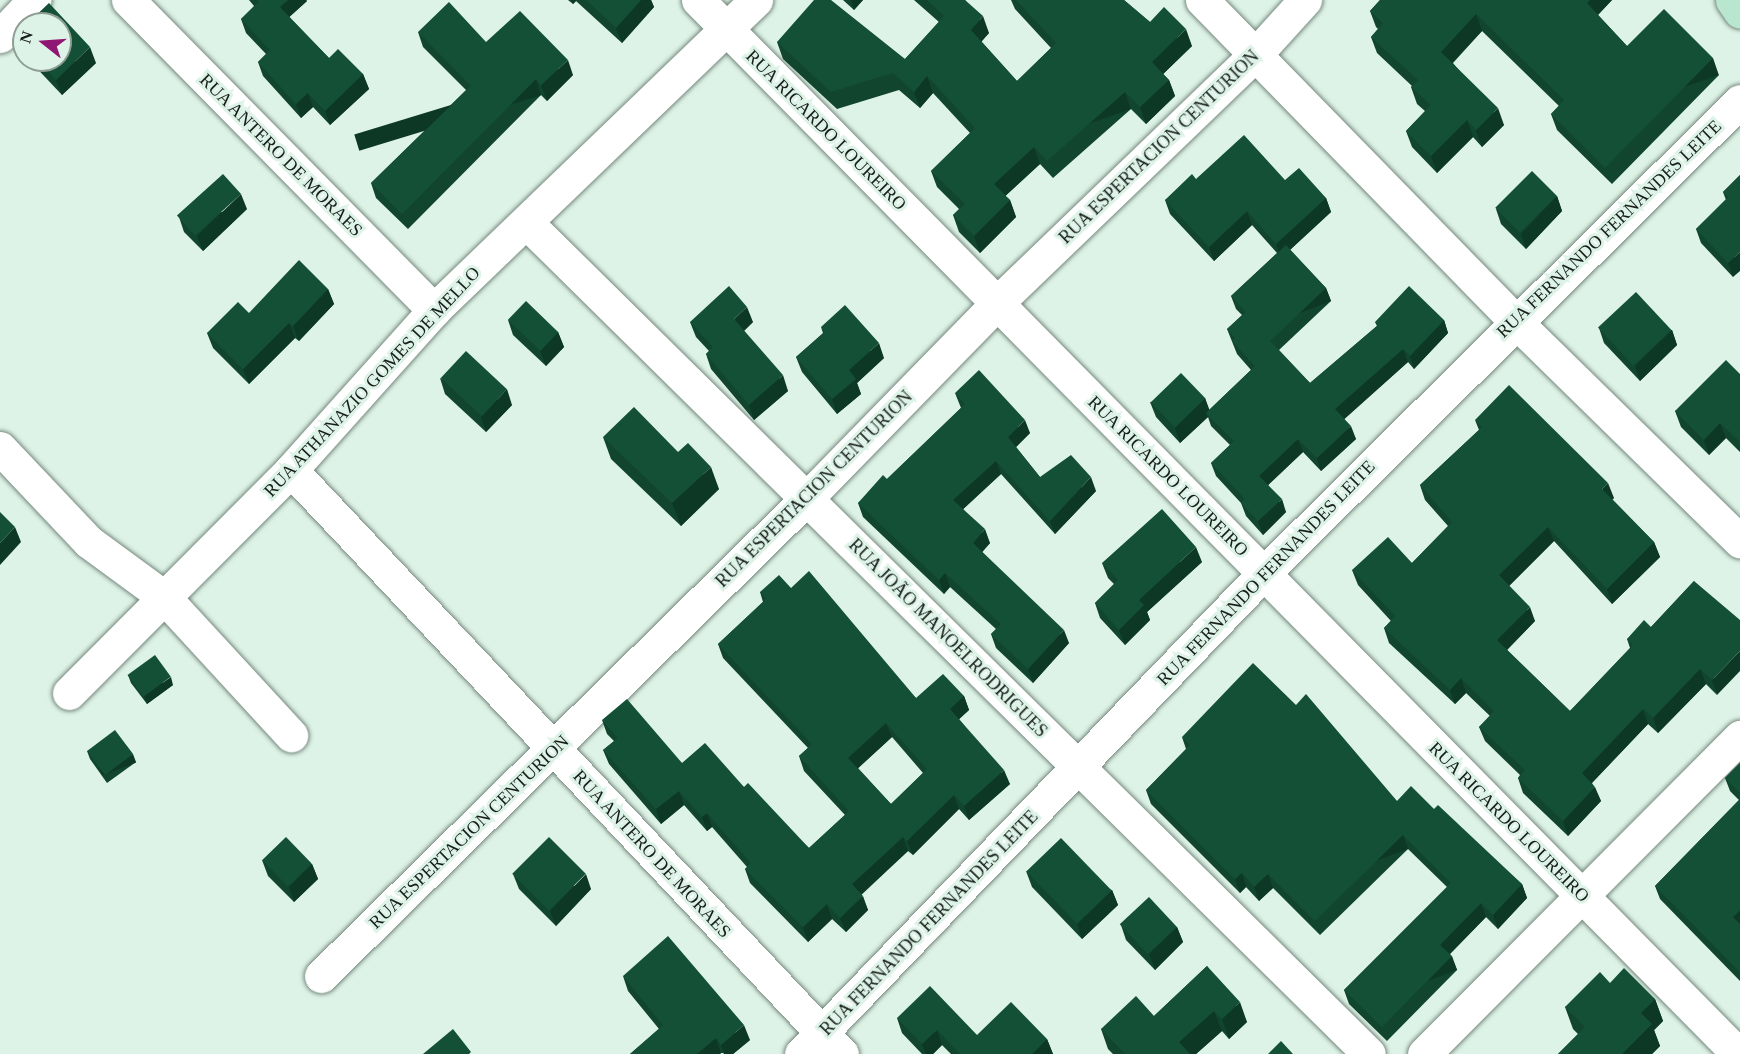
<!DOCTYPE html>
<html>
<head>
<meta charset="utf-8">
<style>
	body { margin:0 }
	#map { position:relative; width:1740px; height:1054px; overflow:hidden; background:#def3e7; font-family:Georgia,serif }
	div>[style] { position:absolute }
	.roads { filter:drop-shadow(0 0 2px #75887d) drop-shadow(0 0 2px #75887d) }
	.minor>* { height:33px; margin:-16.5px; padding:0 16.5px; transform-origin:16.5px; border-radius:16.5px; background:#fff }
	.tertiary>* { height:33px; margin:-16.5px; padding:0 16.5px; transform-origin:16.5px; border-radius:16.5px; background:#fff }
	.primary>* { height:33px; margin:-16.5px; padding:0 16.5px; transform-origin:16.5px; border-radius:16.5px; background:#b9e6ce }
	.wall>* { inset:0; background:#11452e }
	.shaded-wall>* { inset:0; background:#0e3826; transform-origin:0 0 }
	.building>* { inset:0; background:#145036; transform-origin:0 0 }
	span { translate:-50% -50%; white-space:nowrap; text-align:center; line-height:1.15; -webkit-text-stroke:6px #def3e7; paint-order:stroke }
	.street-label { font-size:18px; color:#171e1a }
	.north { position:absolute; left:12px; top:12px; width:60px; height:60px; box-sizing:border-box; background:#def3e7; border:2px solid #8e9e95; border-radius:50%; rotate:287deg; font-size:16px; font-weight:700; line-height:24px; text-align:center; color:#171e1a }
	.north::after { content:''; display:block; margin:auto; width:21px; height:27px; background:#901673; clip-path:polygon(50% 0,100% 100%,50% 72%,0 100%) }
</style>
</head>
<body>
<div id="map">
	<div class="roads">
		<div class="minor">
			<i style="left:128px;top:0;width:436px;rotate:45.4deg"></i>
			<i style="left:698px;top:0;width:1481px;rotate:45.38deg"></i>
			<i style="left:1202px;top:0;width:448px;rotate:45.7deg"></i>
			<i style="left:1515px;top:321px;width:315px;rotate:44.4deg"></i>
			<i style="left:0;top:36px;width:50px;rotate:-46.6deg"></i>
			<i style="left:526px;top:222px;width:1184px;rotate:44.62deg"></i>
			<i style="left:0;top:448px;width:129px;rotate:46.6deg"></i>
			<i style="left:89px;top:542px;width:93px;rotate:36.3deg"></i>
			<i style="left:164px;top:597px;width:188px;rotate:47.4deg"></i>
			<i style="left:291px;top:470px;width:803px;rotate:46.67deg"></i>
			<i style="left:69px;top:693px;width:315px;rotate:-45.1deg"></i>
			<i style="left:291px;top:470px;width:215px;rotate:-48.2deg"></i>
			<i style="left:434px;top:310px;width:447px;rotate:-43.9deg"></i>
			<i style="left:321px;top:976px;width:682px;rotate:-44.52deg"></i>
			<i style="left:807px;top:498px;width:272px;rotate:-45.7deg"></i>
			<i style="left:997px;top:303px;width:359px;rotate:-43.9deg"></i>
			<i style="left:1256px;top:54px;width:73px;rotate:-47.8deg"></i>
			<i style="left:1424px;top:1054px;width:448px;rotate:-45.1deg"></i>
		</div>
		<div class="tertiary">
			<i style="left:801px;top:1054px;width:668px;rotate:-46.09deg"></i>
			<i style="left:1264px;top:573px;width:670px;rotate:-44.76deg"></i>
		</div>
		<div class="primary">
			<i style="left:1732px;top:0;width:14px;rotate:56deg"></i>
		</div>
	</div>
	<div class="wall">
		<i style="clip-path:polygon(249px 0,306px 0,307px 1px,289px 17px,329px 58px,363px 74px,369px 89px,330px 125px,313px 107px,301px 118px,263px 76px,258px 62px,266px 54px,246px 33px,241px 19px,254px 6px)"></i>
		<i style="clip-path:polygon(568px 0,651px 0,654px 7px,622px 43px,576px 1px,573px 4px)"></i>
		<i style="clip-path:polygon(843px 0,863px 0,854px 10px)"></i>
		<i style="clip-path:polygon(914px 0,965px 0,989px 33px,981px 41px,1017px 81px,1051px 48px,1015px 9px,1011px 0,1124px 0,1150px 22px,1192px 46px,1163px 74px,1169px 80px,1175px 96px,1146px 124px,1131px 109px,1053px 178px,1040px 164px,1005px 196px,1010px 200px,1016px 217px,980px 253px,959px 232px,953px 215px,959px 209px,937px 187px,931px 171px,970px 133px,933px 93px,920px 108px,899px 90px,837px 109px,783px 59px,777px 42px,905px 59px,939px 22px)"></i>
		<i style="clip-path:polygon(1380px 0,1612px 0,1598px 15px,1627px 46px,1719px 75px,1612px 184px,1557px 130px,1551px 114px,1559px 106px,1482px 31px,1453px 63px,1504px 125px,1482px 147px,1473px 137px,1437px 173px,1412px 147px,1406px 131px,1425px 111px,1417px 104px,1411px 87px,1412px 86px,1377px 53px,1371px 37px,1378px 29px,1376px 27px,1370px 11px)"></i>
		<i style="clip-path:polygon(24px 27px,24px 54px,21px 51px,15px 35px)"></i>
		<i style="clip-path:polygon(418px 32px,486px 42px,573px 75px,547px 101px,541px 95px,408px 229px,376px 198px,371px 183px,466px 90px,423px 47px)"></i>
		<i style="clip-path:polygon(29px 60px,60px 60px,96px 63px,62px 95px)"></i>
		<i style="clip-path:polygon(1740px 175px,1733px 277px,1701px 243px,1696px 229px,1726px 200px,1723px 192px)"></i>
		<i style="clip-path:polygon(1196px 179px,1285px 180px,1326px 198px,1331px 212px,1290px 250px,1326px 288px,1331px 301px,1279px 350px,1310px 383px,1377px 326px,1375px 322px,1444px 320px,1448px 333px,1414px 369px,1408px 362px,1344px 419px,1356px 439px,1321px 471px,1303px 452px,1268px 485px,1286px 512px,1263px 535px,1246px 516px,1241px 503px,1216px 476px,1211px 463px,1230px 445px,1211px 426px,1208px 417px,1180px 443px,1156px 417px,1150px 402px,1205px 398px,1209px 410px,1251px 370px,1237px 354px,1227px 329px,1242px 315px,1236px 309px,1231px 296px,1277px 253px,1252px 225px,1214px 261px,1170px 214px,1165px 200px)"></i>
		<i style="clip-path:polygon(1557px 196px,1562px 211px,1526px 249px,1501px 224px,1496px 209px)"></i>
		<i style="clip-path:polygon(247px 209px,203px 251px,184px 232px,179px 217px)"></i>
		<i style="clip-path:polygon(328px 289px,334px 304px,299px 341px,295px 338px,249px 384px,213px 348px,207px 333px,249px 313px)"></i>
		<i style="clip-path:polygon(508px 320px,558px 332px,564px 347px,546px 366px,513px 335px)"></i>
		<i style="clip-path:polygon(690px 322px,753px 322px,744px 331px,788px 391px,754px 420px,711px 369px,706px 354px,709px 351px,696px 337px)"></i>
		<i style="clip-path:polygon(821px 327px,884px 358px,857px 383px,861px 394px,837px 414px,802px 372px,796px 357px,823px 333px)"></i>
		<i style="clip-path:polygon(1599px 328px,1672px 330px,1677px 345px,1640px 381px,1604px 343px)"></i>
		<i style="clip-path:polygon(1740px 374px,1740px 452px,1726px 438px,1709px 455px,1681px 427px,1675px 411px)"></i>
		<i style="clip-path:polygon(440px 378px,512px 405px,486px 432px,445px 394px)"></i>
		<i style="clip-path:polygon(955px 393px,1030px 433px,1016px 447px,1040px 477px,1096px 491px,1055px 534px,1001px 474px,963px 509px,990px 543px,982px 552px,1069px 643px,1033px 683px,996px 648px,991px 634px,996px 629px,950px 587px,944px 594px,863px 517px,858px 503px,887px 479px,961px 408px)"></i>
		<i style="clip-path:polygon(1475px 420px,1614px 498px,1612px 499px,1654px 542px,1660px 557px,1612px 604px,1554px 541px,1509px 586px,1535px 621px,1507px 650px,1570px 711px,1630px 648px,1627px 639px,1651px 627px,1694px 581px,1717px 695px,1706px 684px,1658px 733px,1648px 724px,1592px 783px,1601px 801px,1568px 836px,1523px 793px,1518px 778px,1520px 775px,1485px 741px,1479px 727px,1490px 716px,1466px 693px,1455px 704px,1389px 643px,1384px 628px,1391px 621px,1358px 585px,1352px 570px,1412px 563px,1448px 526px,1425px 500px,1420px 485px,1479px 430px)"></i>
		<i style="clip-path:polygon(603px 437px,678px 452px,719px 489px,681px 526px,611px 459px)"></i>
		<i style="clip-path:polygon(1202px 562px,1147px 612px,1150px 620px,1125px 645px,1100px 618px,1095px 603px,1114px 584px,1108px 578px,1102px 563px)"></i>
		<i style="clip-path:polygon(evenodd,791px 588px,916px 698px,964px 696px,969px 710px,959px 719px,1010px 784px,969px 820px,959px 809px,913px 855px,908px 851px,861px 894px,868px 910px,846px 932px,832px 919px,808px 942px,750px 883px,745px 869px,747px 867px,712px 827px,707px 831px,684px 805px,661px 824px,609px 764px,603px 750px,614px 741px,607px 734px,602px 720px,682px 763px,744px 787px,809px 848px,845px 815px,804px 771px,799px 756px,808px 748px,723px 658px,718px 644px,763px 602px,760px 592px,791px 588px,892px 737px,923px 773px,891px 804px,858px 768px,892px 737px)"></i>
		<i style="clip-path:polygon(128px 675px,173px 685px,147px 704px,131px 683px)"></i>
		<i style="clip-path:polygon(1182px 737px,1397px 801px,1434px 809px,1522px 884px,1527px 898px,1498px 929px,1486px 917px,1450px 954px,1457px 970px,1387px 1041px,1349px 1004px,1344px 990px,1447px 887px,1408px 849px,1320px 935px,1273px 888px,1259px 901px,1246px 887px,1240px 893px,1151px 804px,1146px 790px,1186px 749px)"></i>
		<i style="clip-path:polygon(87px 751px,136px 762px,107px 783px,90px 759px)"></i>
		<i style="clip-path:polygon(1740px 763px,1740px 981px,1660px 899px,1655px 886px,1739px 800px,1730px 791px,1725px 778px)"></i>
		<i style="clip-path:polygon(262px 860px,312px 864px,318px 879px,294px 902px,268px 876px)"></i>
		<i style="clip-path:polygon(1026px 871px,1112px 890px,1118px 905px,1082px 939px,1032px 887px)"></i>
		<i style="clip-path:polygon(513px 874px,591px 889px,556px 926px,519px 889px)"></i>
		<i style="clip-path:polygon(1121px 925px,1177px 927px,1183px 942px,1155px 970px,1126px 940px)"></i>
		<i style="clip-path:polygon(1207px 966px,1247px 1022px,1229px 1039px,1222px 1031px,1196px 1054px,1113px 1054px,1108px 1049px,1101px 1029px,1154px 1016px)"></i>
		<i style="clip-path:polygon(623px 976px,750px 1040px,733px 1054px,721px 1053px,720px 1054px,630px 1054px,659px 1029px,628px 991px)"></i>
		<i style="clip-path:polygon(1610px 983px,1655px 999px,1663px 1021px,1654px 1030px,1660px 1046px,1652px 1054px,1558px 1054px,1578px 1034px,1573px 1029px,1565px 1007px)"></i>
		<i style="clip-path:polygon(897px 1018px,977px 1035px,1047px 1039px,1053px 1054px,951px 1054px,942px 1045px,933px 1054px,922px 1054px,902px 1033px)"></i>
	</div>
	<div class="shaded-wall">
		<i style="clip-path:polygon(288px 0,306px 0,307px 1px,285px 21px,280px 7px)"></i>
		<i style="clip-path:polygon(571px 0,576px 0,576px 1px,573px 4px)"></i>
		<i style="clip-path:polygon(641px 0,651px 0,654px 7px,622px 43px,616px 28px)"></i>
		<i style="clip-path:polygon(851px 0,863px 0,854px 10px)"></i>
		<i style="clip-path:polygon(1590px 0,1612px 0,1593px 20px,1587px 3px)"></i>
		<i style="clip-path:polygon(1476px 14px,1482px 31px,1447px 68px,1441px 52px)"></i>
		<i style="clip-path:polygon(983px 16px,989px 33px,977px 47px,971px 30px)"></i>
		<i style="clip-path:polygon(1186px 29px,1192px 46px,1158px 79px,1152px 62px)"></i>
		<i style="clip-path:polygon(90px 47px,96px 63px,62px 95px,56px 80px)"></i>
		<i style="left:1713px;top:58px;width:18px;height:154px;rotate:71deg"></i>
		<i style="clip-path:polygon(568px 60px,573px 75px,547px 101px,541px 85px)"></i>
		<i style="clip-path:polygon(363px 74px,369px 89px,330px 125px,325px 111px)"></i>
		<i style="clip-path:polygon(927px 76px,933px 93px,920px 108px,914px 92px)"></i>
		<i style="left:536px;top:79px;width:17px;height:190px;rotate:73deg"></i>
		<i style="clip-path:polygon(1169px 80px,1175px 96px,1146px 124px,1140px 107px)"></i>
		<i style="left:1125px;top:92px;width:18px;height:104px;rotate:71deg"></i>
		<i style="clip-path:polygon(308px 93px,313px 107px,301px 118px,296px 104px)"></i>
		<i style="clip-path:polygon(1498px 108px,1504px 125px,1482px 147px,1476px 130px)"></i>
		<i style="clip-path:polygon(1467px 120px,1473px 137px,1437px 173px,1431px 156px)"></i>
		<i style="clip-path:polygon(1034px 147px,1040px 164px,1000px 201px,994px 184px)"></i>
		<i style="clip-path:polygon(241px 194px,247px 209px,203px 251px,197px 236px)"></i>
		<i style="clip-path:polygon(1557px 196px,1562px 211px,1526px 249px,1521px 234px)"></i>
		<i style="clip-path:polygon(1326px 198px,1331px 212px,1281px 258px,1276px 244px)"></i>
		<i style="clip-path:polygon(1010px 200px,1016px 217px,980px 253px,974px 236px)"></i>
		<i style="clip-path:polygon(1247px 211px,1252px 225px,1214px 261px,1209px 247px)"></i>
		<i style="clip-path:polygon(1740px 252px,1740px 271px,1733px 277px,1728px 263px)"></i>
		<i style="left:1326px;top:288px;width:14px;height:77px;rotate:69deg"></i>
		<i style="clip-path:polygon(328px 289px,334px 304px,299px 341px,293px 326px)"></i>
		<i style="clip-path:polygon(747px 307px,753px 322px,739px 335px,734px 319px)"></i>
		<i style="clip-path:polygon(1444px 320px,1448px 333px,1414px 369px,1410px 356px)"></i>
		<i style="clip-path:polygon(289px 323px,295px 338px,249px 384px,243px 369px)"></i>
		<i style="clip-path:polygon(1672px 330px,1677px 345px,1640px 381px,1635px 366px)"></i>
		<i style="clip-path:polygon(558px 332px,564px 347px,546px 366px,540px 351px)"></i>
		<i style="clip-path:polygon(879px 343px,884px 358px,857px 383px,861px 394px,837px 414px,832px 399px,849px 370px)"></i>
		<i style="clip-path:polygon(1403px 349px,1408px 362px,1340px 423px,1335px 409px)"></i>
		<i style="clip-path:polygon(783px 375px,788px 391px,754px 420px,749px 405px)"></i>
		<i style="clip-path:polygon(507px 389px,512px 405px,486px 432px,481px 417px)"></i>
		<i style="clip-path:polygon(1205px 398px,1211px 414px,1206px 413px,1208px 417px,1180px 443px,1175px 428px)"></i>
		<i style="clip-path:polygon(1025px 420px,1030px 433px,1013px 450px,1008px 437px)"></i>
		<i style="clip-path:polygon(1720px 423px,1726px 438px,1709px 455px,1704px 440px)"></i>
		<i style="clip-path:polygon(1351px 426px,1356px 439px,1321px 471px,1317px 458px)"></i>
		<i style="clip-path:polygon(1298px 439px,1303px 452px,1264px 489px,1259px 476px)"></i>
		<i style="clip-path:polygon(996px 461px,1001px 474px,958px 514px,953px 500px)"></i>
		<i style="clip-path:polygon(711px 467px,719px 489px,681px 526px,672px 503px)"></i>
		<i style="clip-path:polygon(1091px 477px,1096px 491px,1055px 534px,1050px 521px)"></i>
		<i style="clip-path:polygon(1608px 483px,1614px 498px,1608px 504px,1602px 489px)"></i>
		<i style="clip-path:polygon(1282px 499px,1286px 512px,1263px 535px,1258px 521px)"></i>
		<i style="clip-path:polygon(15px 527px,21px 542px,0 565px,0 543px)"></i>
		<i style="clip-path:polygon(1548px 527px,1554px 541px,1505px 590px,1499px 575px)"></i>
		<i style="clip-path:polygon(985px 529px,990px 543px,978px 557px,973px 543px)"></i>
		<i style="clip-path:polygon(1654px 542px,1660px 557px,1612px 604px,1607px 589px)"></i>
		<i style="clip-path:polygon(1196px 547px,1202px 562px,1147px 612px,1150px 620px,1125px 645px,1119px 630px,1139px 600px)"></i>
		<i style="clip-path:polygon(945px 573px,950px 587px,944px 594px,939px 580px)"></i>
		<i style="clip-path:polygon(1530px 607px,1535px 621px,1502px 655px,1497px 640px)"></i>
		<i style="clip-path:polygon(1064px 630px,1069px 643px,1033px 683px,1028px 669px)"></i>
		<i style="clip-path:polygon(1740px 651px,1740px 671px,1717px 695px,1712px 680px)"></i>
		<i style="clip-path:polygon(1700px 669px,1706px 684px,1658px 733px,1653px 718px)"></i>
		<i style="clip-path:polygon(171px 677px,173px 685px,147px 704px,144px 696px)"></i>
		<i style="clip-path:polygon(1461px 678px,1466px 693px,1455px 704px,1450px 690px)"></i>
		<i style="clip-path:polygon(964px 696px,969px 710px,955px 723px,950px 709px)"></i>
		<i style="clip-path:polygon(1643px 709px,1648px 724px,1587px 788px,1582px 773px)"></i>
		<i style="clip-path:polygon(886px 723px,892px 737px,854px 772px,848px 758px)"></i>
		<i style="left:133px;top:754px;width:9px;height:36px;rotate:69deg"></i>
		<i style="clip-path:polygon(1004px 770px,1010px 784px,969px 820px,964px 806px)"></i>
		<i style="clip-path:polygon(1595px 787px,1601px 801px,1568px 836px,1563px 821px)"></i>
		<i style="clip-path:polygon(679px 791px,684px 805px,661px 824px,656px 809px)"></i>
		<i style="clip-path:polygon(954px 795px,959px 809px,913px 855px,907px 841px)"></i>
		<i style="clip-path:polygon(707px 813px,712px 827px,707px 831px,702px 817px)"></i>
		<i style="left:1403px;top:835px;width:15px;height:123px;rotate:70deg"></i>
		<i style="clip-path:polygon(903px 837px,908px 851px,857px 899px,852px 884px)"></i>
		<i style="clip-path:polygon(312px 864px,318px 879px,294px 902px,289px 887px)"></i>
		<i style="clip-path:polygon(1242px 873px,1246px 887px,1240px 893px,1235px 879px)"></i>
		<i style="clip-path:polygon(586px 874px,591px 889px,556px 926px,550px 911px)"></i>
		<i style="clip-path:polygon(1268px 874px,1273px 888px,1259px 901px,1254px 887px)"></i>
		<i style="clip-path:polygon(1522px 884px,1527px 898px,1498px 929px,1493px 915px)"></i>
		<i style="clip-path:polygon(1112px 890px,1118px 905px,1082px 939px,1077px 923px)"></i>
		<i style="clip-path:polygon(863px 896px,868px 910px,846px 932px,840px 918px)"></i>
		<i style="clip-path:polygon(1481px 903px,1486px 917px,1445px 959px,1440px 945px)"></i>
		<i style="clip-path:polygon(827px 904px,832px 919px,808px 942px,803px 927px)"></i>
		<i style="clip-path:polygon(1740px 910px,1740px 928px,1733px 917px)"></i>
		<i style="clip-path:polygon(1177px 927px,1183px 942px,1155px 970px,1149px 954px)"></i>
		<i style="left:1452px;top:956px;width:15px;height:100px;rotate:70deg"></i>
		<i style="clip-path:polygon(1655px 999px,1663px 1021px,1654px 1030px,1660px 1046px,1652px 1054px,1622px 1054px,1641px 1013px)"></i>
		<i style="clip-path:polygon(1240px 1002px,1247px 1022px,1229px 1039px,1222px 1019px)"></i>
		<i style="clip-path:polygon(1214px 1011px,1222px 1031px,1196px 1054px,1183px 1054px,1179px 1042px)"></i>
		<i style="clip-path:polygon(744px 1025px,750px 1040px,733px 1054px,724px 1054px,721px 1045px)"></i>
		<i style="clip-path:polygon(937px 1030px,942px 1045px,933px 1054px,926px 1054px,922px 1044px)"></i>
		<i style="clip-path:polygon(716px 1038px,721px 1053px,720px 1054px,697px 1054px)"></i>
		<i style="clip-path:polygon(1047px 1039px,1053px 1054px,1032px 1054px)"></i>
	</div>
	<div class="building">
		<i style="clip-path:polygon(257px 0,288px 0,280px 7px,329px 58px,338px 49px,363px 74px,325px 111px,308px 93px,296px 104px,258px 62px,270px 50px,241px 19px,259px 2px)"></i>
		<i style="clip-path:polygon(586px 0,641px 0,616px 28px)"></i>
		<i style="clip-path:polygon(814px 0,831px 0,905px 59px,944px 16px,927px 0,965px 0,983px 16px,971px 30px,1017px 81px,1056px 43px,1016px 0,1124px 0,1150px 22px,1164px 7px,1186px 29px,1152px 62px,1169px 80px,1140px 107px,1125px 92px,1047px 161px,1034px 147px,994px 184px,1010px 200px,974px 236px,953px 215px,965px 204px,931px 171px,975px 128px,927px 76px,914px 92px,893px 73px,831px 92px,777px 42px)"></i>
		<i style="clip-path:polygon(1380px 0,1590px 0,1587px 3px,1627px 46px,1664px 9px,1713px 58px,1605px 168px,1551px 114px,1564px 100px,1476px 14px,1441px 52px,1498px 108px,1476px 130px,1467px 120px,1431px 156px,1406px 131px,1431px 105px,1411px 87px,1418px 80px,1371px 37px,1383px 23px,1370px 11px)"></i>
		<i style="clip-path:polygon(449px 2px,486px 42px,520px 11px,568px 60px,541px 85px,536px 79px,402px 214px,371px 183px,471px 86px,418px 32px)"></i>
		<i style="clip-path:polygon(49px 3px,90px 47px,56px 80px,38px 60px,60px 60px,60px 24px,27px 24px)"></i>
		<i style="clip-path:polygon(24px 27px,24px 45px,15px 35px)"></i>
		<i style="clip-path:polygon(1244px 135px,1285px 180px,1299px 168px,1326px 198px,1276px 244px,1247px 211px,1209px 247px,1165px 200px,1192px 174px,1196px 179px)"></i>
		<i style="left:1532px;top:171px;width:35px;height:52px;rotate:45deg"></i>
		<i style="left:223px;top:174px;width:27px;height:62px;rotate:48deg"></i>
		<i style="clip-path:polygon(1740px 175px,1740px 252px,1728px 263px,1696px 229px,1728px 197px,1723px 192px)"></i>
		<i style="clip-path:polygon(1286px 245px,1326px 288px,1270px 341px,1310px 383px,1378px 325px,1375px 322px,1409px 286px,1444px 320px,1410px 356px,1403px 349px,1335px 409px,1351px 426px,1317px 458px,1298px 439px,1259px 476px,1282px 499px,1258px 521px,1241px 503px,1245px 499px,1211px 463px,1234px 441px,1206px 413px,1255px 366px,1232px 341px,1235px 338px,1227px 329px,1246px 312px,1231px 296px)"></i>
		<i style="clip-path:polygon(299px 260px,328px 289px,293px 326px,289px 323px,243px 369px,207px 333px,238px 302px,249px 313px)"></i>
		<i style="clip-path:polygon(729px 286px,747px 307px,734px 319px,783px 375px,749px 405px,706px 354px,713px 347px,690px 322px)"></i>
		<i style="left:1636px;top:292px;width:52px;height:52px;rotate:47deg"></i>
		<i style="left:526px;top:301px;width:45px;height:26px;rotate:44deg"></i>
		<i style="clip-path:polygon(845px 305px,879px 343px,849px 370px,856px 379px,832px 399px,796px 357px,825px 332px,821px 327px)"></i>
		<i style="left:466px;top:351px;width:56px;height:37px;rotate:43deg"></i>
		<i style="clip-path:polygon(1726px 360px,1740px 374px,1740px 442px,1720px 423px,1704px 440px,1675px 411px)"></i>
		<i style="clip-path:polygon(979px 370px,1025px 420px,1008px 437px,1040px 477px,1071px 455px,1091px 477px,1050px 521px,996px 461px,953px 500px,985px 529px,973px 543px,1064px 630px,1028px 669px,991px 634px,1001px 624px,945px 573px,939px 580px,858px 503px,883px 475px,887px 479px,965px 404px,955px 393px)"></i>
		<i style="left:1181px;top:373px;width:35px;height:42px;rotate:46deg"></i>
		<i style="clip-path:polygon(1509px 385px,1608px 483px,1602px 489px,1654px 542px,1607px 589px,1548px 527px,1499px 575px,1530px 607px,1497px 640px,1570px 711px,1633px 645px,1627px 639px,1644px 620px,1651px 627px,1694px 581px,1740px 620px,1740px 651px,1712px 680px,1700px 669px,1653px 718px,1643px 709px,1582px 773px,1595px 787px,1563px 821px,1518px 778px,1525px 770px,1479px 727px,1494px 711px,1461px 678px,1450px 690px,1384px 628px,1395px 616px,1352px 570px,1388px 537px,1412px 563px,1452px 522px,1420px 485px,1482px 427px,1475px 420px)"></i>
		<i style="clip-path:polygon(634px 407px,678px 452px,688px 443px,711px 467px,672px 503px,603px 437px)"></i>
		<i style="clip-path:polygon(1162px 509px,1196px 547px,1139px 600px,1144px 605px,1119px 630px,1095px 603px,1118px 580px,1102px 563px)"></i>
		<i style="clip-path:polygon(0 512px,15px 527px,0 543px)"></i>
		<i style="clip-path:polygon(evenodd,809px 571px,916px 698px,943px 674px,964px 696px,950px 709px,1004px 770px,964px 806px,954px 795px,907px 841px,903px 837px,852px 884px,863px 896px,840px 918px,827px 904px,803px 927px,745px 869px,751px 863px,707px 813px,702px 817px,679px 791px,656px 809px,603px 750px,618px 738px,602px 720px,627px 699px,682px 763px,705px 743px,744px 787px,748px 783px,809px 848px,849px 811px,799px 756px,812px 744px,718px 644px,766px 599px,760px 592px,779px 575px,791px 588px,809px 571px,886px 723px,927px 769px,891px 804px,848px 758px,886px 723px)"></i>
		<i style="left:155px;top:655px;width:27px;height:34px;rotate:54deg"></i>
		<i style="clip-path:polygon(1253px 663px,1296px 705px,1306px 694px,1397px 801px,1411px 786px,1434px 809px,1438px 805px,1522px 884px,1493px 915px,1481px 903px,1440px 945px,1452px 956px,1382px 1027px,1344px 990px,1451px 883px,1403px 835px,1315px 921px,1268px 874px,1254px 887px,1242px 873px,1235px 879px,1146px 790px,1190px 745px,1182px 737px)"></i>
		<i style="left:115px;top:730px;width:30px;height:35px;rotate:53deg"></i>
		<i style="clip-path:polygon(1740px 763px,1740px 793px,1725px 778px)"></i>
		<i style="clip-path:polygon(1740px 799px,1740px 910px,1733px 917px,1740px 924px,1740px 972px,1655px 886px)"></i>
		<i style="left:286px;top:837px;width:37px;height:33px;rotate:46deg"></i>
		<i style="left:549px;top:837px;width:52px;height:52px;rotate:45deg"></i>
		<i style="left:1061px;top:838px;width:73px;height:48px;rotate:46deg"></i>
		<i style="left:1149px;top:897px;width:41px;height:40px;rotate:47deg"></i>
		<i style="clip-path:polygon(668px 936px,744px 1025px,721px 1045px,716px 1038px,697px 1054px,630px 1054px,663px 1025px,623px 976px)"></i>
		<i style="clip-path:polygon(1207px 966px,1240px 1002px,1222px 1019px,1214px 1011px,1179px 1042px,1190px 1054px,1125px 1054px,1101px 1029px,1136px 996px,1154px 1016px)"></i>
		<i style="clip-path:polygon(1624px 968px,1655px 999px,1641px 1013px,1652px 1024px,1622px 1054px,1558px 1054px,1585px 1027px,1565px 1007px,1600px 972px,1610px 983px)"></i>
		<i style="clip-path:polygon(930px 986px,977px 1035px,1011px 1002px,1047px 1039px,1032px 1054px,960px 1054px,937px 1030px,922px 1044px,897px 1018px)"></i>
		<i style="clip-path:polygon(453px 1029px,471px 1052px,469px 1054px,423px 1054px)"></i>
		<i style="clip-path:polygon(1281px 1041px,1293px 1054px,1268px 1054px)"></i>
	</div>
	<div class="street-label">
		<span style="left:826px;top:130px;rotate:45deg">RUA RICARDO LOUREIRO</span>
		<span style="left:1159px;top:147px;rotate:-44deg">RUA ESPERTACION CENTURION</span>
		<span style="left:281px;top:155px;rotate:45deg">RUA ANTERO DE MORAES</span>
		<span style="left:1609px;top:229px;rotate:-44deg">RUA FERNANDO FERNANDES LEITE</span>
		<span style="left:372px;top:382px;rotate:-47deg">RUA ATHANAZIO GOMES DE MELLO</span>
		<span style="left:1168px;top:476px;rotate:45deg">RUA RICARDO LOUREIRO</span>
		<span style="left:814px;top:489px;rotate:-45deg">RUA ESPERTACION CENTURION</span>
		<span style="left:1266px;top:573px;rotate:-46deg">RUA FERNANDO FERNANDES LEITE</span>
		<span style="left:948px;top:638px;rotate:45deg">RUA JOÃO MANOELRODRIGUES</span>
		<span style="left:1509px;top:822px;rotate:45deg">RUA RICARDO LOUREIRO</span>
		<span style="left:469px;top:832px;rotate:-44deg">RUA ESPERTACION CENTURION</span>
		<span style="left:652px;top:854px;rotate:47deg">RUA ANTERO DE MORAES</span>
		<span style="left:929px;top:923px;rotate:-46deg">RUA FERNANDO FERNANDES LEITE</span>
	</div>
	<div class="north">N</div>
</div>
</body>
</html>
